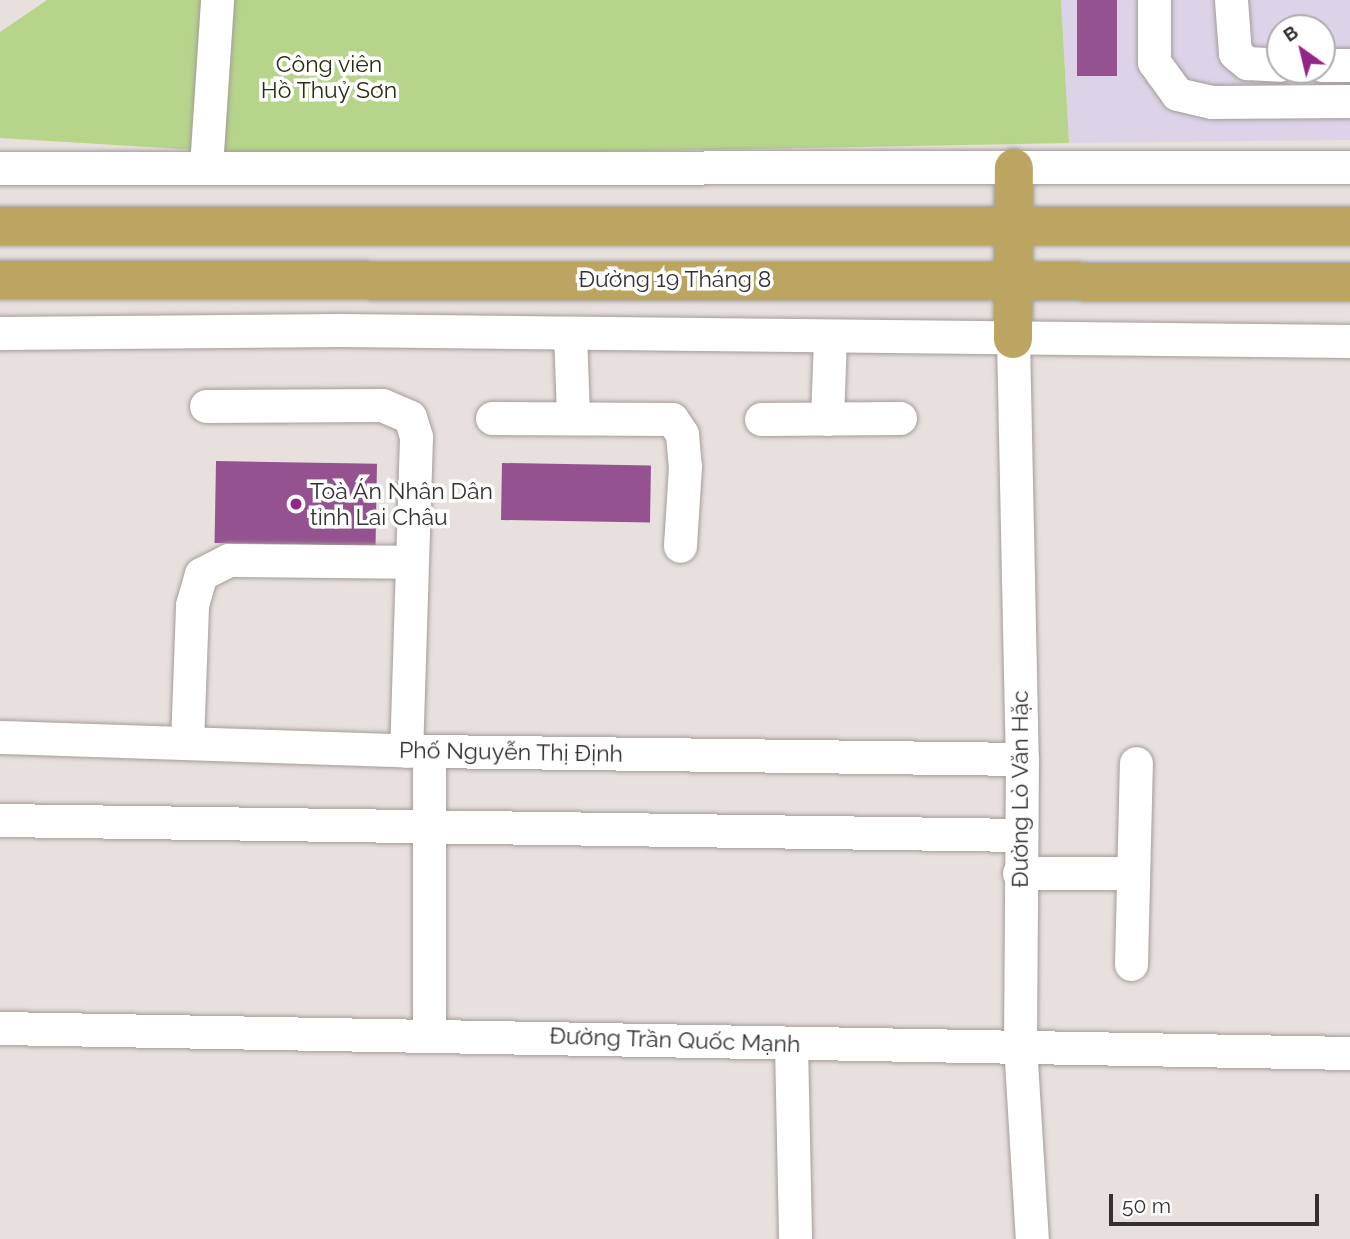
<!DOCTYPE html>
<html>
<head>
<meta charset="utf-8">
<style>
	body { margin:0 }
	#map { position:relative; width:1350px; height:1239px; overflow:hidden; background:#e8e0dd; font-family:Raleway,sans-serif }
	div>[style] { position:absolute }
	.commercial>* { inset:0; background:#ddd3e8 }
	.green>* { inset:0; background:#b7d48b }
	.building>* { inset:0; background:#945291; transform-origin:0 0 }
	.roads { filter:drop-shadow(0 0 2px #a39c99) drop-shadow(0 0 2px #a39c99) }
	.minor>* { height:33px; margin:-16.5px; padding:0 16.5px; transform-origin:16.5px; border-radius:16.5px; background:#fff }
	.highway>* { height:38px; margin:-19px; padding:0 19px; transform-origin:19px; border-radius:19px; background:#bca560 }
	.dots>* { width:19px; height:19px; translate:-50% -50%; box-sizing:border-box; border:4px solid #fff; border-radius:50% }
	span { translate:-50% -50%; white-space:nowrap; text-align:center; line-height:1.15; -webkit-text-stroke:7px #fff; paint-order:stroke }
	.park-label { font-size:23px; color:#25310c }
	.street-label { font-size:23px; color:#343130 }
	.poi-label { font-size:23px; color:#343130 }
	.left { translate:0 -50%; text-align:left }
	.north { position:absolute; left:1266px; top:14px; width:70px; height:70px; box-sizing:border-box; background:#fff; border:2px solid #aeadac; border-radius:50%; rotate:326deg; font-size:19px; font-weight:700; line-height:28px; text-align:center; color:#343130 }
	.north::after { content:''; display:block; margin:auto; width:24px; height:32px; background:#932586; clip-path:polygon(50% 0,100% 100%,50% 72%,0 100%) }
	.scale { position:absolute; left:1109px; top:1194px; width:210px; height:32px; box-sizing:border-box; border:4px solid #343130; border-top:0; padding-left:9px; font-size:21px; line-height:24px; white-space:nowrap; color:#343130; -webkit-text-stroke:5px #fff; paint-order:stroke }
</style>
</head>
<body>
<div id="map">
	<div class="commercial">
		<i style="clip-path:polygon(evenodd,1061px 0,1350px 0,1350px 140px,1069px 143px,1061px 0,1280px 28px,1322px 28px,1322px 70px,1280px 70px,1280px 28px)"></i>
	</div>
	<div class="green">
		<i style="clip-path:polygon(47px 0,1061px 0,1069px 143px,315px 157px,0 138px,0 32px)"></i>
	</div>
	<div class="building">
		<i style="left:1077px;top:0;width:40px;height:76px"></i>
		<i style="left:216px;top:461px;width:161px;height:82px;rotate:1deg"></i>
		<i style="left:502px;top:463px;width:149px;height:57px;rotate:1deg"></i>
	</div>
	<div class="roads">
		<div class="minor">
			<i style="left:1154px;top:0;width:62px;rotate:90deg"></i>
			<i style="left:1154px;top:62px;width:39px;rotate:54deg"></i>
			<i style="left:1177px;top:94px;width:36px;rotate:13deg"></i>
			<i style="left:1212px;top:102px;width:138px;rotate:-0.4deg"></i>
			<i style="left:1231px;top:0;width:53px;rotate:85.7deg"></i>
			<i style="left:1235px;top:53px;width:16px;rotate:40deg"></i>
			<i style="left:1247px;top:63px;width:33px;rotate:3deg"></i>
			<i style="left:1322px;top:65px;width:28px"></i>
			<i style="left:206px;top:167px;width:167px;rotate:-86.2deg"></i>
			<i style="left:0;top:168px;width:1350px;rotate:-0.04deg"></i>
			<i style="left:0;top:333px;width:340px;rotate:-0.5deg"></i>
			<i style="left:340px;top:330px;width:1010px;rotate:0.62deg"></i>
			<i style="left:570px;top:333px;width:82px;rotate:87.9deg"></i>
			<i style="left:1013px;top:339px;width:420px;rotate:88.8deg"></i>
			<i style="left:1022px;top:759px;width:286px;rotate:90.4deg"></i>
			<i style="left:1020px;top:1045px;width:194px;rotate:86.5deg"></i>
			<i style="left:206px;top:406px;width:176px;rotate:-0.3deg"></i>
			<i style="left:382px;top:405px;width:30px;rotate:23deg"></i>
			<i style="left:410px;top:417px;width:21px;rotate:73deg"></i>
			<i style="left:416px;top:437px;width:314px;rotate:91.8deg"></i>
			<i style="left:492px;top:418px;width:180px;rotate:0.3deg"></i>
			<i style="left:672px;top:419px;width:18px;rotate:56deg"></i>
			<i style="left:682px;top:434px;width:32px;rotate:85deg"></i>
			<i style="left:685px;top:466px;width:80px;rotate:93.6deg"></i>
			<i style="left:761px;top:419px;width:139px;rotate:-0.4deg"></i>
			<i style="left:827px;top:419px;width:83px;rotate:-87.9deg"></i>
			<i style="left:0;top:737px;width:429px;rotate:1.9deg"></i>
			<i style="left:429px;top:751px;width:593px;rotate:0.77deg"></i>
			<i style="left:187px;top:743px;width:138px;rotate:-87.9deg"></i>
			<i style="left:192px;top:605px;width:32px;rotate:-74deg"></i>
			<i style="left:201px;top:574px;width:31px;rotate:-27deg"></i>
			<i style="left:229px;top:560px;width:181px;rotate:0.6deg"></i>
			<i style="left:0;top:820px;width:1020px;rotate:0.84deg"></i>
			<i style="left:1019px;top:873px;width:112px"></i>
			<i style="left:1131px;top:964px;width:201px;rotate:-88.6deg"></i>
			<i style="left:0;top:1028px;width:1350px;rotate:1.06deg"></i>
			<i style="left:429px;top:1033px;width:282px;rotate:-90deg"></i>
			<i style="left:791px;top:1044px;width:195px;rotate:88.8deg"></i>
		</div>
		<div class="highway">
			<i style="left:0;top:226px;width:1350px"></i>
			<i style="left:0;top:280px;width:1350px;rotate:0.08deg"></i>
			<i style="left:1013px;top:339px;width:171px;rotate:-89.7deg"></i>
		</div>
	</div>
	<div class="dots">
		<i style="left:296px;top:504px;background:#932586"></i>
	</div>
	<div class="park-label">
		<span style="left:329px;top:77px">Công viên<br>Hồ Thuỷ Sơn</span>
	</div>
	<div class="street-label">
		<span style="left:675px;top:279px">Đường 19 Tháng 8</span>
		<span style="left:511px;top:752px;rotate:1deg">Phố Nguyễn Thị Định</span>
		<span style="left:1020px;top:789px;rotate:-90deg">Đường Lò Văn Hặc</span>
		<span style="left:675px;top:1040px;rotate:2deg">Đường Trần Quốc Mạnh</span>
	</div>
	<div class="poi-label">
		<span class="left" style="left:310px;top:504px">Toà Án Nhân Dân<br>tỉnh Lai Châu</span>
	</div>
	<div class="north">B</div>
	<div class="scale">50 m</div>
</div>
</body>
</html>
